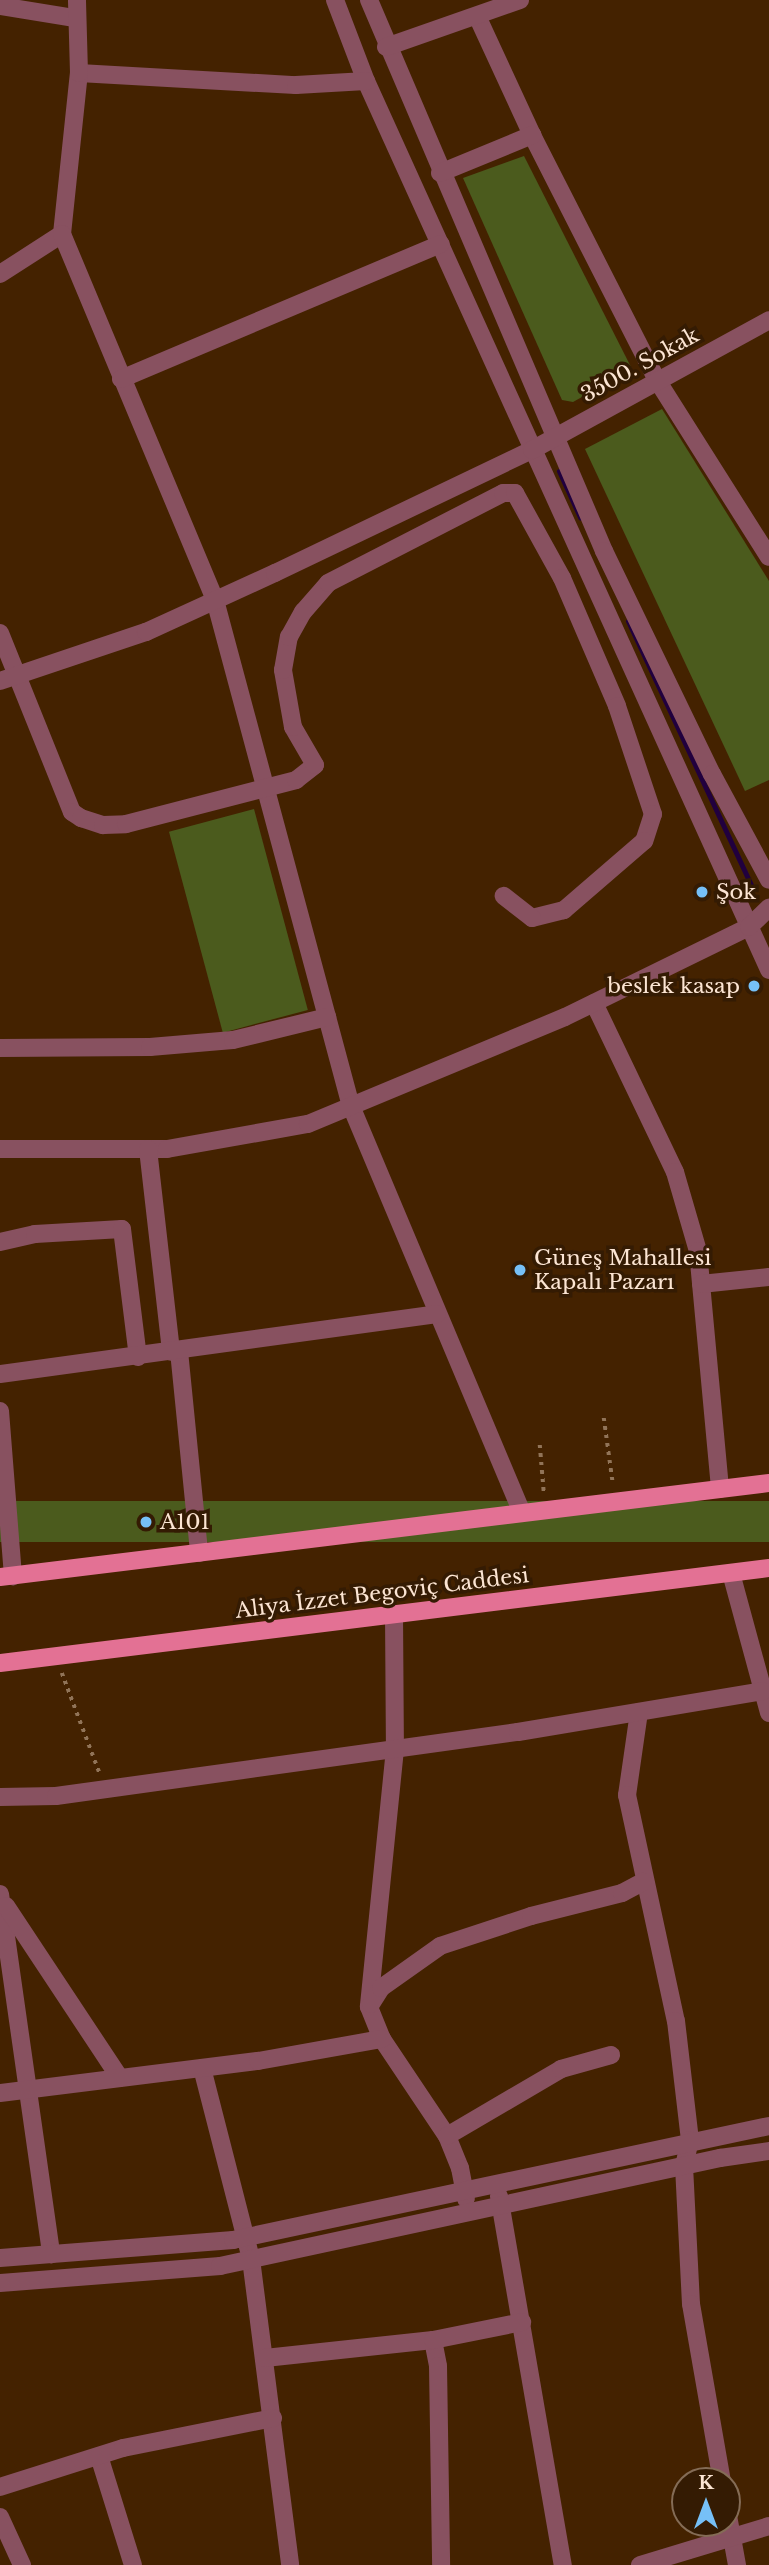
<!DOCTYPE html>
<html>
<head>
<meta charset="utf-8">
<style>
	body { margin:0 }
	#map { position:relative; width:769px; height:2565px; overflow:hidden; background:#420; font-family:"Libre Baskerville",serif }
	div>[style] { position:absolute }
	.green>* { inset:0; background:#4b5b1d; transform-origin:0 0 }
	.stream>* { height:5px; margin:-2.5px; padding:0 2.5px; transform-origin:2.5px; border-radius:2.5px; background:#21003e }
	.path>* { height:3.5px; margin-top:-1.75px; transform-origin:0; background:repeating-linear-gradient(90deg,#917458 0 3.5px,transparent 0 8.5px) }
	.minor>* { height:18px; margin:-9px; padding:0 9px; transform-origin:9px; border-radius:9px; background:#885160 }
	.major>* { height:18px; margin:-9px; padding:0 9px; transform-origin:9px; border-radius:9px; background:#e37194 }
	.dots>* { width:19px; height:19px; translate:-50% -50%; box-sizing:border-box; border:4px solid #341b03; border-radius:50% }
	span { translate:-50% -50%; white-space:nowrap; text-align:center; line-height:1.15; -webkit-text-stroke:7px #341b03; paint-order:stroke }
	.street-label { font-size:21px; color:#fce5d3 }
	.poi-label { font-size:21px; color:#fce5d3 }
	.left { translate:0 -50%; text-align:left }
	.right { translate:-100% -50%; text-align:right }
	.north { position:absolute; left:671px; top:2467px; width:70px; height:70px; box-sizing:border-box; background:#341b03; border:2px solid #846c56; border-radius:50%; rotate:0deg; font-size:19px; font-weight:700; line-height:28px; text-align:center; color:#fce5d3 }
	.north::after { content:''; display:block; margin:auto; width:24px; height:32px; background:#76c0f7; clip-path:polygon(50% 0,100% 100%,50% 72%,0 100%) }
</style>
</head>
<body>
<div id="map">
	<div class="green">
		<i style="clip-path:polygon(524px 156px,632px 369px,573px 402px,562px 400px,463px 178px)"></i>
		<i style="clip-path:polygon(662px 409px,769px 581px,769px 780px,745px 791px,585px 449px)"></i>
		<i style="left:254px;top:809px;width:208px;height:88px;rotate:75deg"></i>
		<i style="left:769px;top:1501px;width:41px;height:775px;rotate:90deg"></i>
	</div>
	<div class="stream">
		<i style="left:559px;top:471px;width:51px;rotate:65.5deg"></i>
		<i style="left:628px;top:621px;width:291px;rotate:65deg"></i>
	</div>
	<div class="path">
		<i style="left:604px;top:1418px;width:67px;rotate:82.2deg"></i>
		<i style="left:540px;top:1445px;width:48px;rotate:85.2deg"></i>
		<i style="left:62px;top:1673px;width:108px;rotate:69.4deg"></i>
	</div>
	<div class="minor">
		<i style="left:335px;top:0;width:87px;rotate:69.1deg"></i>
		<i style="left:366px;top:81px;width:976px;rotate:65.61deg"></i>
		<i style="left:369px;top:0;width:599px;rotate:66.9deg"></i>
		<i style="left:604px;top:551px;width:248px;rotate:64.2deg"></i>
		<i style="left:712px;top:774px;width:120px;rotate:61.7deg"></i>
		<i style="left:0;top:6px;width:76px;rotate:9.1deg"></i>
		<i style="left:478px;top:18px;width:129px;rotate:65.2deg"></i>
		<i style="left:532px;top:135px;width:275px;rotate:63deg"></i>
		<i style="left:657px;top:380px;width:209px;rotate:57.7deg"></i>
		<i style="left:386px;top:47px;width:142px;rotate:-19.3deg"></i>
		<i style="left:79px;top:73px;width:217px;rotate:3.2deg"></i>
		<i style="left:296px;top:85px;width:70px;rotate:-3.3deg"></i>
		<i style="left:440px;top:173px;width:100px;rotate:-22.4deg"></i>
		<i style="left:62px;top:234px;width:162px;rotate:-84deg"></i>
		<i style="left:79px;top:73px;width:73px;rotate:-91.6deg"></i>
		<i style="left:0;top:274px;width:74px;rotate:-32.8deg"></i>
		<i style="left:62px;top:234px;width:397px;rotate:67.3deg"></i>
		<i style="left:215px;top:600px;width:524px;rotate:74.96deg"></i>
		<i style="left:351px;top:1106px;width:441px;rotate:67.2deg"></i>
		<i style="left:121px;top:379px;width:347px;rotate:-22.9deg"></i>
		<i style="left:0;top:633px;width:193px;rotate:68.1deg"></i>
		<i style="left:72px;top:812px;width:11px;rotate:34deg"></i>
		<i style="left:81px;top:818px;width:23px;rotate:18deg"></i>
		<i style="left:103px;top:825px;width:23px;rotate:-2deg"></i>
		<i style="left:126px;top:824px;width:176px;rotate:-14.5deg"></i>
		<i style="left:296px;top:780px;width:24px;rotate:-38deg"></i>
		<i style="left:315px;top:765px;width:44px;rotate:-120.1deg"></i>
		<i style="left:293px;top:727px;width:58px;rotate:-100deg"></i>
		<i style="left:283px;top:670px;width:34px;rotate:-80deg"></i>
		<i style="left:289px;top:637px;width:29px;rotate:-61deg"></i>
		<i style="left:303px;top:612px;width:38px;rotate:-49deg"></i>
		<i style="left:328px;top:583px;width:197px;rotate:-27.2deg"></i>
		<i style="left:503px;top:493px;width:12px"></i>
		<i style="left:515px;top:493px;width:97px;rotate:61.1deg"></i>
		<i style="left:562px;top:578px;width:139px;rotate:66.7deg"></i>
		<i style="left:617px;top:706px;width:114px;rotate:71.6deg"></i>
		<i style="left:653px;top:814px;width:28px;rotate:108deg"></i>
		<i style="left:644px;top:841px;width:106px;rotate:139.2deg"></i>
		<i style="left:564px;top:910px;width:33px;rotate:166deg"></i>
		<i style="left:532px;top:918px;width:36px;rotate:-142deg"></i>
		<i style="left:0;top:681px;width:154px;rotate:-18.6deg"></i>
		<i style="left:146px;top:632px;width:142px;rotate:-24.6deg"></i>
		<i style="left:275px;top:573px;width:285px;rotate:-25.6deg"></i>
		<i style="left:532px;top:450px;width:270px;rotate:-28.7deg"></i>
		<i style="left:594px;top:1003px;width:187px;rotate:64.4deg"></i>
		<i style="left:675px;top:1172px;width:82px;rotate:73.8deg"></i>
		<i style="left:698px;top:1251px;width:239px;rotate:84.7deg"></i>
		<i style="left:0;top:1048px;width:150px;rotate:-0.4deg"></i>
		<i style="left:150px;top:1047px;width:83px;rotate:-4.8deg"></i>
		<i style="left:233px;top:1040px;width:97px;rotate:-13.7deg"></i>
		<i style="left:0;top:1149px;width:167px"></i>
		<i style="left:167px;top:1149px;width:143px;rotate:-10.1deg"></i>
		<i style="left:308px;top:1124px;width:278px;rotate:-22.6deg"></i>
		<i style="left:565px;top:1017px;width:205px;rotate:-26.1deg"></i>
		<i style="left:749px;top:927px;width:28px;rotate:-44deg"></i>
		<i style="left:148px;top:1149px;width:204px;rotate:83.5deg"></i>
		<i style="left:0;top:1242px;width:36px;rotate:-13deg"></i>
		<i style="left:35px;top:1234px;width:87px;rotate:-3.3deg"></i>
		<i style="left:122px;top:1229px;width:129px;rotate:82.9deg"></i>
		<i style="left:701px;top:1284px;width:68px;rotate:-5.9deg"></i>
		<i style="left:179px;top:1351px;width:203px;rotate:84.3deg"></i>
		<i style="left:0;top:1374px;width:441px;rotate:-7.8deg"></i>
		<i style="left:0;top:1411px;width:166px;rotate:85.5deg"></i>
		<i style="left:731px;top:1573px;width:145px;rotate:74.8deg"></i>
		<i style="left:394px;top:1614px;width:135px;rotate:89.6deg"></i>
		<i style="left:395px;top:1749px;width:259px;rotate:95.8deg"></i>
		<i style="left:369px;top:2007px;width:35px;rotate:68deg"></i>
		<i style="left:382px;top:2039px;width:117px;rotate:56.2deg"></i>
		<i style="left:447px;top:2136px;width:35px;rotate:68deg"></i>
		<i style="left:460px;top:2168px;width:31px;rotate:79deg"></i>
		<i style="left:639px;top:1712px;width:84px;rotate:98.2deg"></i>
		<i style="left:627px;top:1795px;width:231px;rotate:77.8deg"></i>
		<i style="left:676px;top:2021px;width:120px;rotate:83.3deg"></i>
		<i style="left:690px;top:2140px;width:27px;rotate:103deg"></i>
		<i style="left:684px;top:2166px;width:138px;rotate:87.1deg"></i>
		<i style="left:691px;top:2304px;width:180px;rotate:80.1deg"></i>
		<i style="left:0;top:1797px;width:56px;rotate:-1deg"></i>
		<i style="left:56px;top:1796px;width:466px;rotate:-7.9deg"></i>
		<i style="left:518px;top:1732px;width:248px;rotate:-9.5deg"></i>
		<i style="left:0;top:1894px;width:364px;rotate:81.9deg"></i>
		<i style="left:6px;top:1906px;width:206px;rotate:56.5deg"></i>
		<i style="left:371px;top:2004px;width:19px;rotate:-58deg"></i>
		<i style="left:381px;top:1988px;width:72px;rotate:-35.4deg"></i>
		<i style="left:440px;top:1946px;width:96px;rotate:-18.2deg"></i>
		<i style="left:531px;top:1916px;width:94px;rotate:-14.2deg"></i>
		<i style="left:622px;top:1893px;width:24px;rotate:-28deg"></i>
		<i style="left:202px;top:2068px;width:197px;rotate:75.6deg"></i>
		<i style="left:251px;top:2259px;width:308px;rotate:82.7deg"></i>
		<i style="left:0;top:2093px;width:260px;rotate:-7.1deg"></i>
		<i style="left:258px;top:2061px;width:126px;rotate:-10.1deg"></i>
		<i style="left:447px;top:2136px;width:132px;rotate:-30.4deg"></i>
		<i style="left:561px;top:2069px;width:52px;rotate:-15.6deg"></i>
		<i style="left:499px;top:2196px;width:375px;rotate:80.2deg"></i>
		<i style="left:0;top:2258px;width:234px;rotate:-4.4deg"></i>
		<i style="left:233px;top:2240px;width:548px;rotate:-12.01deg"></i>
		<i style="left:0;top:2283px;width:221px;rotate:-4.4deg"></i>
		<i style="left:220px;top:2266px;width:512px;rotate:-12.19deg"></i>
		<i style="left:720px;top:2158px;width:49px;rotate:-8.1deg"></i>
		<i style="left:433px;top:2340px;width:26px;rotate:79deg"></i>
		<i style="left:438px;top:2366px;width:199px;rotate:89.1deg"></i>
		<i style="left:265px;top:2358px;width:169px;rotate:-6.1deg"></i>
		<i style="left:433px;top:2340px;width:91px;rotate:-11.4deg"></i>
		<i style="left:99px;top:2456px;width:114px;rotate:72.7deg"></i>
		<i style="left:0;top:2487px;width:129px;rotate:-17.6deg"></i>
		<i style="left:123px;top:2448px;width:153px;rotate:-11.3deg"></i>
		<i style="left:727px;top:2510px;width:56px;rotate:79.7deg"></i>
		<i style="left:0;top:2517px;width:53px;rotate:65.4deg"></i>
		<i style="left:640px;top:2565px;width:135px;rotate:-16.8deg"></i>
	</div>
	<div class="major">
		<i style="left:0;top:1577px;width:775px;rotate:-6.97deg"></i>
		<i style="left:0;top:1663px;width:775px;rotate:-7.04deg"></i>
	</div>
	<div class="dots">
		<i style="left:702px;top:892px;background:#76c0f7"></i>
		<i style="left:754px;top:986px;background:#76c0f7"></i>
		<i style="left:520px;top:1270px;background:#76c0f7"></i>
		<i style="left:146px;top:1522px;background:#76c0f7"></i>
	</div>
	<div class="street-label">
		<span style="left:640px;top:365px;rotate:-29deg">3500. Sokak</span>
		<span style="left:382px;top:1593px;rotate:-7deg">Aliya İzzet Begoviç Caddesi</span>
	</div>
	<div class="poi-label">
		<span class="left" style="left:716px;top:892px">Şok</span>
		<span class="right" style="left:740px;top:986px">beslek kasap</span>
		<span class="left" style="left:534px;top:1270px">Güneş Mahallesi<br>Kapalı Pazarı</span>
		<span class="left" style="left:160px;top:1522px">A101</span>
	</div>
	<div class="north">K</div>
</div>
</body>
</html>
